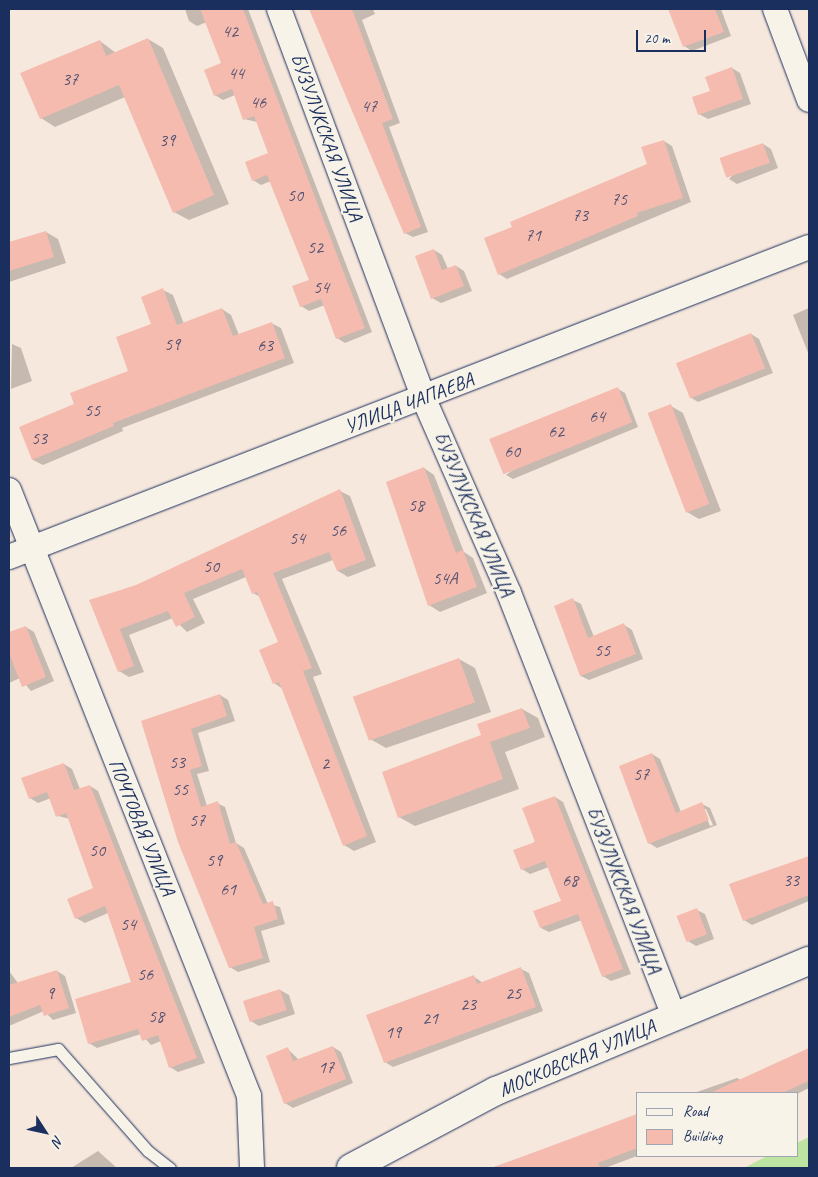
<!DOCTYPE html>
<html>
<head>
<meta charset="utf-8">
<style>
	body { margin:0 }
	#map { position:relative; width:818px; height:1177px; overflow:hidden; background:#f7e8dd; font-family:Caveat,sans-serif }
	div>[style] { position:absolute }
	.green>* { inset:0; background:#bde5a1 }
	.shadow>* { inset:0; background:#0003 }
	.building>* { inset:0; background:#f6bbaf; transform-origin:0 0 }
	.roads { filter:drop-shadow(0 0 1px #1b2f5e) drop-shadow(0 0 1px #1b2f5e) }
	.service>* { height:11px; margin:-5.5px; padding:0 5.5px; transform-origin:5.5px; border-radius:5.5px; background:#f7f3e8 }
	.minor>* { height:24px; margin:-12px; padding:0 12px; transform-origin:12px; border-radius:12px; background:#f7f3e8 }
	.tertiary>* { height:28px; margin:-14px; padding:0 14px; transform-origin:14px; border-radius:14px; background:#f7f3e8 }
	span { translate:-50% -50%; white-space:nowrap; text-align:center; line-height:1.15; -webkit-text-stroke:4.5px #f7f3e8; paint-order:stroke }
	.number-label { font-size:18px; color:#525272 }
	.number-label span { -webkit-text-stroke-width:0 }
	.street-label { font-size:20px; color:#1b2f5e }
	.frame { position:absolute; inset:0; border:10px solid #1b2f5e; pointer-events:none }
	.legend { position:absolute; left:636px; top:1092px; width:162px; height:65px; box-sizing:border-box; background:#f7f3e8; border:1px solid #9fa5b1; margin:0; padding:6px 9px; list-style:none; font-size:15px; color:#1b2f5e }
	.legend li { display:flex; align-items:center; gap:10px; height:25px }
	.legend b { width:25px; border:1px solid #9fa5b1 }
	.north { position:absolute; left:20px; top:1107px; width:50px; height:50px; -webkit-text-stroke:4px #f7f3e8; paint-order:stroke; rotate:125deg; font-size:14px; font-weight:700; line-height:20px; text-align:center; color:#1b2f5e }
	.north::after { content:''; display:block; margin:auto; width:18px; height:22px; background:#1b2f5e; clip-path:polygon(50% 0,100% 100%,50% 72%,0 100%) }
	.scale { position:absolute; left:636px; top:30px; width:70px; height:22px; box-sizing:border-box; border:2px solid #1b2f5e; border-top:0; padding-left:6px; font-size:15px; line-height:18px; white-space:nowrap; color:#1b2f5e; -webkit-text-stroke:4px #f7f3e8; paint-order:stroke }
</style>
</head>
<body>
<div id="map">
	<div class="green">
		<i style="clip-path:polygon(809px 1137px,809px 1168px,744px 1168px,767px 1156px,797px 1156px,797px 1143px)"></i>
	</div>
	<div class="shadow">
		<i style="clip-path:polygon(185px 9px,248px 9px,372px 332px,345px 343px,337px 338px,325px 305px,309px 311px,301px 306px,311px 280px,271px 181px,261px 185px,253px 180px,269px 154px,257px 122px,244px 119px,235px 95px,223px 100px,215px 95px,223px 64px,207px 22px,197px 26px,189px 21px)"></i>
		<i style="clip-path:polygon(313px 9px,373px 9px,375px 14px,362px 20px,400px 123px,389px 127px,428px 232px,413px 237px,405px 233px)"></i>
		<i style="clip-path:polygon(670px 9px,721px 9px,731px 36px,692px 51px,684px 46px)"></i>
		<i style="clip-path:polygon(148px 39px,163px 48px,229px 204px,189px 220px,174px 212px,125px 97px,55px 127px,41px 118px,100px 41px,116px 53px)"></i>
		<i style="clip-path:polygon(732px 68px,740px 73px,751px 104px,708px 119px,699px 114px)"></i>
		<i style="clip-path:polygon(664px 141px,672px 146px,691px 202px,507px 279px,499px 274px,514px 228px,648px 165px)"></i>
		<i style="clip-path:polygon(763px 144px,771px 149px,778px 168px,737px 184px,729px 179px)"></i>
		<i style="clip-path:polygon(46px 232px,58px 239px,66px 263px,9px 282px,9px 244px)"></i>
		<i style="clip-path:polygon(434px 250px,442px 255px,448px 269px,456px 266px,464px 271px,472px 291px,441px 303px,432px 298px)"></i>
		<i style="clip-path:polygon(163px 290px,173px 295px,184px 324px,222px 309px,231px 315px,239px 335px,271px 323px,281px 328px,294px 363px,122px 428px,123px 431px,43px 465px,33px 460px,20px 427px,76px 405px,130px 372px,153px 324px)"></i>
		<i style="clip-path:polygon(809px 308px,809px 355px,793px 315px)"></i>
		<i style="clip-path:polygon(751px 334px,759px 339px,773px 373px,698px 402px,690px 397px)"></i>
		<i style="clip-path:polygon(12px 344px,21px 348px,32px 381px,11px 389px)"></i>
		<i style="clip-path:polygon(618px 389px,625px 393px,638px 427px,513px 479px,506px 475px)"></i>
		<i style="clip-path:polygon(671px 406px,683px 413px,721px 511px,699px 519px,687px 512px)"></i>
		<i style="clip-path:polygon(424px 468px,434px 475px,464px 552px,473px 558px,487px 593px,440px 612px,429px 605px)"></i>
		<i style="clip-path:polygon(340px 491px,350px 496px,376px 566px,348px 577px,338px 571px,333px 560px,282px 579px,322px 674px,313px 677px,376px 842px,354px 851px,344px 845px,283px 689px,274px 683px,280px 643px,262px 598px,253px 593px,246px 577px,193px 599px,205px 623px,187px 632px,173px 618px,129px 635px,144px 672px,129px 677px,119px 671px,91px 601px,137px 587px)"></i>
		<i style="clip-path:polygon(573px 600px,581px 604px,594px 637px,624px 625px,632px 630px,643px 659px,589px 680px,581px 676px)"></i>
		<i style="clip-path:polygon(26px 627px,34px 632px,54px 681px,31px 691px,20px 678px,9px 683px,9px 634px)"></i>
		<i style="clip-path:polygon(459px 659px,475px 668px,491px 712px,386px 748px,370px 739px)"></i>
		<i style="clip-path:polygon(220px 695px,228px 700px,235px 721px,198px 733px,209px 771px,197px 774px,207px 806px,217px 803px,225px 807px,236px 843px,244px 848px,268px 904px,280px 907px,285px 924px,261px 931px,270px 962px,238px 972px,230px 967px,142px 721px)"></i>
		<i style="clip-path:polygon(522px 709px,538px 718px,545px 737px,505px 752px,519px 789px,415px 826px,399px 817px,483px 735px)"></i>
		<i style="clip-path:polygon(evenodd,652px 754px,660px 759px,681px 812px,702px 804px,710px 808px,717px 825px,657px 848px,649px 843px,652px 754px,703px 809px,706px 809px,713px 825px,710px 826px,703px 809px)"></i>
		<i style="clip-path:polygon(64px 764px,72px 769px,80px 789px,90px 786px,98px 791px,205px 1063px,178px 1072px,170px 1067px,161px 1041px,151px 1045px,141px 1034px,97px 1048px,89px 1043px,132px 983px,108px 913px,85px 923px,76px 918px,94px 888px,70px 819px,58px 816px,51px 798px,38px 803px,30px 798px)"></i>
		<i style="clip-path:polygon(555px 797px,563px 802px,631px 974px,611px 981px,603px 976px,582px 920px,549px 932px,541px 928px,562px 901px,549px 867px,530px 874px,522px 869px)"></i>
		<i style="clip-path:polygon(809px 857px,809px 901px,752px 925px,744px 920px,730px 884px)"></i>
		<i style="clip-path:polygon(697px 910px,705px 914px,714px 939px,696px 946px,688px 941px)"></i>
		<i style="clip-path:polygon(521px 969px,529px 973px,543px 1011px,393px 1067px,385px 1062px,473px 976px,483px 983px)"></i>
		<i style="clip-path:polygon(9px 971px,18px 983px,57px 971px,65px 976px,76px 1013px,53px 1020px,44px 1011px,9px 1026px)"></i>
		<i style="clip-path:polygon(280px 990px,289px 995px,295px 1014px,259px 1026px,251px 1021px)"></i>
		<i style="clip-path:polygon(333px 1047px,341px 1052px,353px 1083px,293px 1108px,285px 1103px,288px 1049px,299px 1060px)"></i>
		<i style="clip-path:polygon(809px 1050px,809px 1088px,797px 1094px,694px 1093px,737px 1078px,741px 1080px)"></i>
		<i style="clip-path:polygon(637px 1116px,637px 1156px,605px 1168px,491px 1168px)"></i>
		<i style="clip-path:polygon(98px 1151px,117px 1168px,71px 1168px)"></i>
	</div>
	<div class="building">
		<i style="clip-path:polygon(200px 9px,243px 9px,365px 328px,336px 339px,321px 299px,300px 307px,292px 286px,309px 280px,267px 175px,252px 181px,245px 162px,268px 153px,254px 116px,243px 120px,232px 89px,214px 96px,204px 70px,221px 63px)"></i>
		<i style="clip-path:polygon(309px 9px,352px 9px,393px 119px,382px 123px,421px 227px,404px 234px)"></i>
		<i style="clip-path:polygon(668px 9px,715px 9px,724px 32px,683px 47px)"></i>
		<i style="clip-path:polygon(148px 38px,214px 195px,173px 213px,119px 85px,40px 119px,20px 73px,100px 40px,106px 56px)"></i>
		<i style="clip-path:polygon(732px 67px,743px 99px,698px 115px,692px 97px,710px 91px,705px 77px)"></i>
		<i style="clip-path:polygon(664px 140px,683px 198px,637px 213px,638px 216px,498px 275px,484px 238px,512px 227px,510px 222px,647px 164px,641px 147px)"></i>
		<i style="left:763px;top:143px;width:21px;height:46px;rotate:71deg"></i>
		<i style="clip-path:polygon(46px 231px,54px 257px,9px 271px,9px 242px)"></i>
		<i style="clip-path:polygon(434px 249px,442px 270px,456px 265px,464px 286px,431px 299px,415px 256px)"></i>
		<i style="clip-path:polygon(163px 288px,177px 325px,222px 308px,233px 336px,272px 322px,285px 358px,113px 423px,114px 426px,32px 460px,19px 427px,74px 404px,70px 393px,128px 371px,116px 337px,151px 324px,141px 297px)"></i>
		<i style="left:751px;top:333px;width:38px;height:81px;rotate:68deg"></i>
		<i style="left:618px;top:387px;width:38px;height:139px;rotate:68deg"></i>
		<i style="left:671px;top:404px;width:107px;height:25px;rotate:69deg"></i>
		<i style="clip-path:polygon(424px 467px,456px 553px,463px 550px,477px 587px,428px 606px,386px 482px)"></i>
		<i style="clip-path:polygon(340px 489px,366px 560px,337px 571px,329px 552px,273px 573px,312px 668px,303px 671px,367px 836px,343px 846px,279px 682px,273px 684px,259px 650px,278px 642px,257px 592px,252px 594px,242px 569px,184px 593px,195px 617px,176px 627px,168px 611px,120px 629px,134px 666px,118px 672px,89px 600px,136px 585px)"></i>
		<i style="clip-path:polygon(573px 598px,588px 638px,624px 623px,636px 654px,580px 676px,554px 606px)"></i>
		<i style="clip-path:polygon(26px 626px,46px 677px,22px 687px,9px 653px,9px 632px)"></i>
		<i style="left:459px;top:658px;width:47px;height:113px;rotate:70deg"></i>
		<i style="clip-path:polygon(220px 694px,227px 716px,191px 729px,202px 766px,190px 770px,201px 807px,218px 801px,230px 844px,236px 842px,263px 904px,273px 901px,278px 919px,254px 927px,263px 958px,229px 968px,178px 842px,141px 721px)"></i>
		<i style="clip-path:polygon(522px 708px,530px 728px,490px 742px,503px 779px,398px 818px,382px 772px,481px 735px,477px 724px)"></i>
		<i style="clip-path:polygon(652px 753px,676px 813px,702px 802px,709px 820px,648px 844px,619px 766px)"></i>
		<i style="clip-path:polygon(64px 763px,74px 790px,90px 785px,197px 1058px,169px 1068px,158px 1035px,142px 1041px,138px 1029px,88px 1044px,75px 999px,131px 982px,105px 906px,75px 919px,67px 899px,93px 888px,66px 813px,56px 817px,47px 792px,29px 799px,21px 778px)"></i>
		<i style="clip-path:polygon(555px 796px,623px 969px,602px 977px,578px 914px,540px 928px,533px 911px,561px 901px,545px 861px,521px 870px,513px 850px,535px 842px,522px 808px)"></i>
		<i style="clip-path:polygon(809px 856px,809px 895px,743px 921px,729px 884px)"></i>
		<i style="left:697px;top:908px;width:28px;height:22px;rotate:69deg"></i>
		<i style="clip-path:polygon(521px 967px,536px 1007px,384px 1063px,366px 1015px,474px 975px,477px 984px)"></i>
		<i style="clip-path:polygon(57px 970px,69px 1008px,44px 1016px,40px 1005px,9px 1017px,9px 985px)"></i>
		<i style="left:280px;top:989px;width:22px;height:39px;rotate:72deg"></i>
		<i style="clip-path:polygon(333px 1046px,346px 1079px,284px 1104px,266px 1056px,288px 1047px,293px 1061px)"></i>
		<i style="clip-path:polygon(809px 1048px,809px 1081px,782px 1093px,710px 1093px)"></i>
		<i style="clip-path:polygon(637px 1114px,637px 1148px,598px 1163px,600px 1168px,492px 1168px)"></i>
	</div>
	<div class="roads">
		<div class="service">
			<i style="left:9px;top:1058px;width:50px;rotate:-10.4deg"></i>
			<i style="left:58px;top:1049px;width:136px;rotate:48.6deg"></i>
			<i style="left:148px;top:1151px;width:28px;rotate:38deg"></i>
		</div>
		<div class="minor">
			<i style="left:279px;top:9px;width:414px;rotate:69.6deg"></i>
			<i style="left:423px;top:397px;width:214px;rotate:66.3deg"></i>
			<i style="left:509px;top:593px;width:455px;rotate:68.7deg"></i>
			<i style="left:775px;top:9px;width:97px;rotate:69.5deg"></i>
			<i style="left:9px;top:490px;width:652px;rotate:68.39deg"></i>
			<i style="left:249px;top:1096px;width:72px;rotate:87.6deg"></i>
			<i style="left:9px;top:557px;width:858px;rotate:-21.18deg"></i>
		</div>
		<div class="tertiary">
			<i style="left:351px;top:1168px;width:164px;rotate:-28deg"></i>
			<i style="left:496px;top:1091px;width:339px;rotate:-22.6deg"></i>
		</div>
	</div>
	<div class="number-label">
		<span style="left:230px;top:31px">42</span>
		<span style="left:236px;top:73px">44</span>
		<span style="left:70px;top:79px">37</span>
		<span style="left:258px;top:102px">46</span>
		<span style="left:369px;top:106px">47</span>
		<span style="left:167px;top:140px">39</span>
		<span style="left:295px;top:195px">50</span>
		<span style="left:619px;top:199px">75</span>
		<span style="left:580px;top:215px">73</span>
		<span style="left:533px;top:235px">71</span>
		<span style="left:315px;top:247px">52</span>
		<span style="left:321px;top:287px">54</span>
		<span style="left:172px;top:344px">59</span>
		<span style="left:265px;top:345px">63</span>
		<span style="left:92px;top:410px">55</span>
		<span style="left:597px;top:416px">64</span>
		<span style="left:556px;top:431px">62</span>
		<span style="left:39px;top:438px">53</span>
		<span style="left:512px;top:451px">60</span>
		<span style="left:416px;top:505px">58</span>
		<span style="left:338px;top:530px">56</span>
		<span style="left:297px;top:538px">54</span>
		<span style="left:211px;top:566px">50</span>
		<span style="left:445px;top:578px">54А</span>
		<span style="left:602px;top:650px">55</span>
		<span style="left:177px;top:762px">53</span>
		<span style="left:325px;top:763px">2</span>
		<span style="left:641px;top:774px">57</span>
		<span style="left:180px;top:789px">55</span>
		<span style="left:197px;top:820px">57</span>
		<span style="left:97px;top:850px">50</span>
		<span style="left:214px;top:860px">59</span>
		<span style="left:570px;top:880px">68</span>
		<span style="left:791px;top:880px">33</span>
		<span style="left:228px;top:889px">61</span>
		<span style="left:128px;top:924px">54</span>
		<span style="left:145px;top:974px">56</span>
		<span style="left:50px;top:993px">9</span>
		<span style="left:513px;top:993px">25</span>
		<span style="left:468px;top:1004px">23</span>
		<span style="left:156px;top:1016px">58</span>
		<span style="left:430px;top:1018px">21</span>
		<span style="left:393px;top:1032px">19</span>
		<span style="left:326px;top:1067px">17</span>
	</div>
	<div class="street-label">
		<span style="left:327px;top:137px;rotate:70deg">БУЗУЛУКСКАЯ УЛИЦА</span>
		<span style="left:409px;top:403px;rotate:-21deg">УЛИЦА ЧАПАЕВА</span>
		<span style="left:474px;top:514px;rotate:67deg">БУЗУЛУКСКАЯ УЛИЦА</span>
		<span style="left:142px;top:827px;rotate:68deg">ПОЧТОВАЯ УЛИЦА</span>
		<span style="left:624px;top:890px;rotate:69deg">БУЗУЛУКСКАЯ УЛИЦА</span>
		<span style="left:577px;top:1058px;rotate:-23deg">МОСКОВСКАЯ УЛИЦА</span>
	</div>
	<div class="frame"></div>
	<ul class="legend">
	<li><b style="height:6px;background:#f7f3e8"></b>Road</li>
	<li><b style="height:14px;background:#f6bbaf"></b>Building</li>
	</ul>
	<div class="north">N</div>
	<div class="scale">20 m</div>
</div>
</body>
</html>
